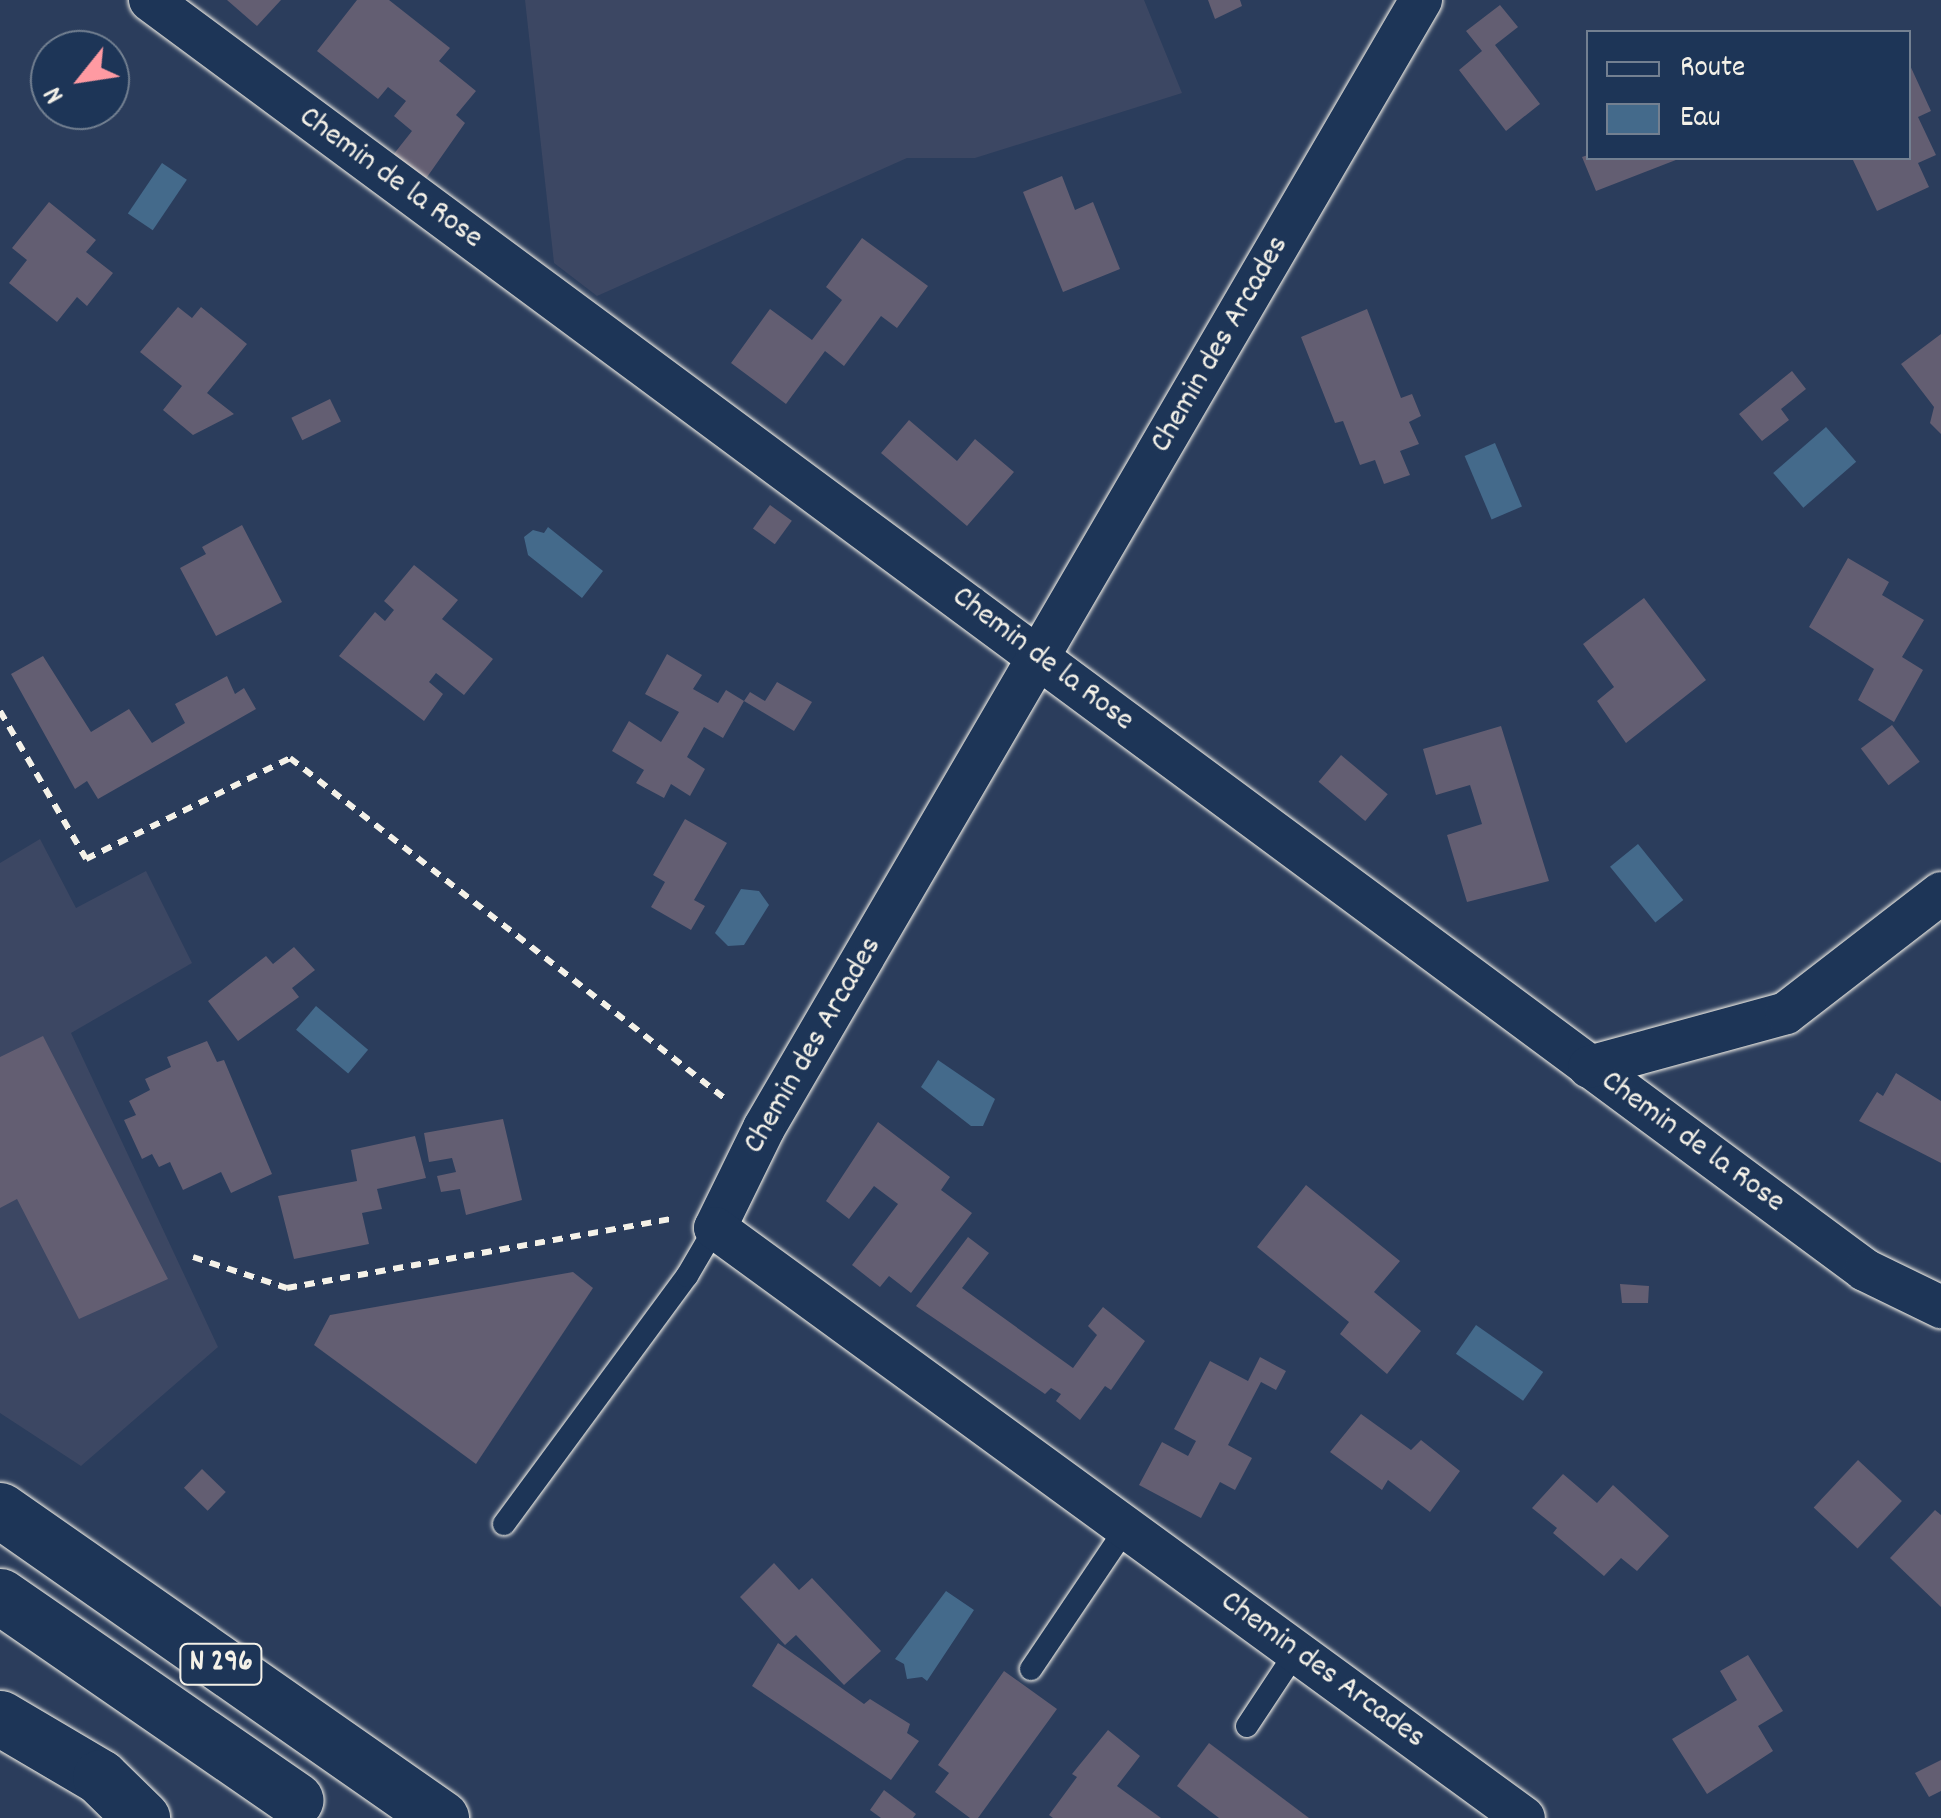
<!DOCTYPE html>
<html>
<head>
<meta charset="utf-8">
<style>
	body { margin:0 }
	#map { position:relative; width:1941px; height:1818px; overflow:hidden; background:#2b3d5c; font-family:Dekko,sans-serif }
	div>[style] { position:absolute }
	.built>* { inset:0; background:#3c4763 }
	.water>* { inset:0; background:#446a8b; transform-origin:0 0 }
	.building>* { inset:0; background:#635e72; transform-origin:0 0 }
	.path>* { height:6px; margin-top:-3px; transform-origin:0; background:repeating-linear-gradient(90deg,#f4f1e8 0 10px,transparent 0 18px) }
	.roads { filter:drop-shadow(0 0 2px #f4f1e8) drop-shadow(0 0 2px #f4f1e8) }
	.service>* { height:22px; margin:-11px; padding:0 11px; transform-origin:11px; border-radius:11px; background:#1d3557 }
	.minor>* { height:42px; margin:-21px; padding:0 21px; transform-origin:21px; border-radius:21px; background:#1d3557 }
	.tertiary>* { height:55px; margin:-27.5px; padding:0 27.5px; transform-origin:27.5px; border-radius:27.5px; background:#1d3557 }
	.trunk>* { height:55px; margin:-27.5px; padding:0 27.5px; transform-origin:27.5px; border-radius:27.5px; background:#1d3557 }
	.motorway>* { height:55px; margin:-27.5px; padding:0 27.5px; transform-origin:27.5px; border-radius:27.5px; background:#1d3557 }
	span { translate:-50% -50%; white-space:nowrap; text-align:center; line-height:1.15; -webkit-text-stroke:9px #1d3557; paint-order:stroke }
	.shield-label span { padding:2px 8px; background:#1d3557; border:2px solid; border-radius:8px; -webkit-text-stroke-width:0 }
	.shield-label { font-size:30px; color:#f4f1e8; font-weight:700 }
	.street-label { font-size:32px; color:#f4f1e8 }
	.legend { position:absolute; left:1586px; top:30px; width:325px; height:130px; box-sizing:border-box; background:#1d3557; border:2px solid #738091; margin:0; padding:12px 18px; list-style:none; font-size:30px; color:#f4f1e8 }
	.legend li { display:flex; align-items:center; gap:20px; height:50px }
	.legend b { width:50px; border:2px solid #738091 }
	.north { position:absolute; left:30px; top:30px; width:100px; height:100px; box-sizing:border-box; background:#1d3557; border:2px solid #738091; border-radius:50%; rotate:240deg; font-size:28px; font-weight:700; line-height:40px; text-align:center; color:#f4f1e8 }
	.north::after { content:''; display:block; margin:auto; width:35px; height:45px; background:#ff9aa2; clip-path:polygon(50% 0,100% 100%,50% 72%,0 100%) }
</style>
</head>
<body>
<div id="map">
	<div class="built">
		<i style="clip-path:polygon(525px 0,1144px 0,1182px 93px,975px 158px,907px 158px,597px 296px,554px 263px)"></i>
		<i style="clip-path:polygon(40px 839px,76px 908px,146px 871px,192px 963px,71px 1033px,218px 1347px,81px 1466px,0 1413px,0 863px)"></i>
	</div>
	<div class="water">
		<i style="left:162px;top:163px;width:30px;height:61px;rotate:34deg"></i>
		<i style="left:1826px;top:427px;width:46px;height:70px;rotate:49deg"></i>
		<i style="left:1495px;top:443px;width:69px;height:33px;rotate:67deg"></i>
		<i style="clip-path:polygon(548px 527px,603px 571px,582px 598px,528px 555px,524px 537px,533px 530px,544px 533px)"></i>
		<i style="left:1638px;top:844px;width:72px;height:36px;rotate:51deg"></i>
		<i style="clip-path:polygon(741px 889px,759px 891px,769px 905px,744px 945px,728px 946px,715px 933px)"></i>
		<i style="left:316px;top:1006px;width:68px;height:31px;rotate:40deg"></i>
		<i style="clip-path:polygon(938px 1060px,995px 1099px,983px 1126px,971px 1126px,921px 1087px)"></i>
		<i style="left:1476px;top:1325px;width:82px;height:35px;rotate:35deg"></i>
		<i style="clip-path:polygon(946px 1591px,974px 1610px,927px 1681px,922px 1677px,907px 1679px,904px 1664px,895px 1659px)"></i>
	</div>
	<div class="building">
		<i style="clip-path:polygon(227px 0,281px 0,257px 26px)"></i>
		<i style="clip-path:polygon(357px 0,389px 0,450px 48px,439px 61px,476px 91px,456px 115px,465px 123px,425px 180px,393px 155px,412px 131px,394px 116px,406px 101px,388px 87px,378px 99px,317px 51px)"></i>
		<i style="clip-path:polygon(1208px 0,1240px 0,1242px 6px,1215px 19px)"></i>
		<i style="clip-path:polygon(1500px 5px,1518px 27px,1495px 45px,1540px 104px,1506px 131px,1459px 70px,1482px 51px,1466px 31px)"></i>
		<i style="clip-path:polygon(1908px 61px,1931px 111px,1918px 117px,1936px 155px,1918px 163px,1929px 187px,1877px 211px,1852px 158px,1908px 158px)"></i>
		<i style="clip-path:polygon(1588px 155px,1588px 158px,1681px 158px,1596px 191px,1582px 157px)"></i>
		<i style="clip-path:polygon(1062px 176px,1075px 210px,1093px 202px,1120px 269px,1063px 292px,1023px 192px)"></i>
		<i style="clip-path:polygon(49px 202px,96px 240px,86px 252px,113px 273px,87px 306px,77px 297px,57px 322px,9px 283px,27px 260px,12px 248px)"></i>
		<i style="clip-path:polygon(862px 238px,928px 286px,897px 328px,881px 316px,844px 366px,825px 351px,786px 404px,731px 363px,770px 309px,812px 340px,842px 300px,826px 287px)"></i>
		<i style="clip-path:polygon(178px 307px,192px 318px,201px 307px,247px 344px,207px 393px,234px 414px,193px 435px,163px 410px,182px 386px,140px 352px)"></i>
		<i style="clip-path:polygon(1367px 309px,1401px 398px,1412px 394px,1421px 416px,1409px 422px,1419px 444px,1400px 451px,1410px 475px,1384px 484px,1375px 460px,1360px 465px,1343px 421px,1335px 423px,1301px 337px)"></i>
		<i style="clip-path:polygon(1941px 334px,1941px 434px,1930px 423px,1934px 407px,1901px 364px)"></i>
		<i style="clip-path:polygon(1792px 371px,1806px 389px,1781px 409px,1789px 420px,1762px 441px,1739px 414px)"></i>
		<i style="left:330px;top:399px;width:25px;height:43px;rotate:64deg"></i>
		<i style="clip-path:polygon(909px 420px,957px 461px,975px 439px,1014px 472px,967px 526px,881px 453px)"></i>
		<i style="left:770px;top:505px;width:27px;height:29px;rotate:36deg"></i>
		<i style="clip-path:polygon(242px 525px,282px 602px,216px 636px,180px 568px,206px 554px,202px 547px)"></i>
		<i style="clip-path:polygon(1848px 558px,1889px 582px,1882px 595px,1924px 620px,1902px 657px,1923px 670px,1894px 722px,1858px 700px,1874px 669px,1809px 627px)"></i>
		<i style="clip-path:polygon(414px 565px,458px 600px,442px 619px,493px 659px,464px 695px,436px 673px,429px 682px,443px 694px,424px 721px,339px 656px,375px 612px,385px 621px,394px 610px,384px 601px)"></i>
		<i style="clip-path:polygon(1644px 598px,1706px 680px,1626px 743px,1597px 701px,1614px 687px,1583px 644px)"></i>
		<i style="clip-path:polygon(667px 654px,702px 675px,693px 689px,718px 703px,726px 690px,744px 701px,723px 738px,704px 727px,687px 757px,705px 769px,690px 796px,671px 784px,664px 798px,636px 783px,644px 770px,612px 751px,629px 721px,661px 742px,679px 712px,645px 694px)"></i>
		<i style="clip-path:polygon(43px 656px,91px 732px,129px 709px,152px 743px,185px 723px,175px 704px,227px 676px,235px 694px,244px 688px,256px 709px,98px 799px,87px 781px,75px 789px,11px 674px)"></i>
		<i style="clip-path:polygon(777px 682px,812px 702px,794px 731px,744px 701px,750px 692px,765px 701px)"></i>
		<i style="left:1892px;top:725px;width:46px;height:39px;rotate:53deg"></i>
		<i style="clip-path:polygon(1501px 726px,1549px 881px,1467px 902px,1447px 835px,1482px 824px,1470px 785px,1436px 795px,1423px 749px)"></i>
		<i style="left:1341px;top:755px;width:61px;height:35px;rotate:40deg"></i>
		<i style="clip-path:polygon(685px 819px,727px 843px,694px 900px,705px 906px,691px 930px,651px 907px,665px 882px,653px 875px)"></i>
		<i style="clip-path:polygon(294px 947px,315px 970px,292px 988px,299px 997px,238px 1041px,208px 1001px,266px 956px,273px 964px)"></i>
		<i style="clip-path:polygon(43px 1036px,168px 1279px,79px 1319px,17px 1199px,0 1208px,0 1057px)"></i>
		<i style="clip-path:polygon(207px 1041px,217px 1062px,224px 1060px,272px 1174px,231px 1193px,221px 1172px,183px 1190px,170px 1162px,159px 1167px,152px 1154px,142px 1159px,124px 1120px,136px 1115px,129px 1101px,150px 1090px,145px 1079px,171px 1067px,167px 1057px)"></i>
		<i style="clip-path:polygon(1896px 1073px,1941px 1101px,1941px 1163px,1859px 1121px,1877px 1092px,1883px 1096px)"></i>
		<i style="clip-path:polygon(503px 1119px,522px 1200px,466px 1215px,460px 1189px,441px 1192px,437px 1176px,456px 1172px,452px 1158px,429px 1162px,424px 1133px)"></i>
		<i style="clip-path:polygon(878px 1122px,950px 1177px,941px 1190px,972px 1213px,911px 1293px,889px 1276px,880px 1287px,852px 1265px,898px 1204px,874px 1186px,849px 1219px,826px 1201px)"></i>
		<i style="clip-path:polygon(415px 1136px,426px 1178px,377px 1189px,382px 1209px,362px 1213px,369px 1244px,294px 1259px,278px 1196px,357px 1181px,351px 1150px)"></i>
		<i style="clip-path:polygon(1306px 1185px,1400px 1261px,1374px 1292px,1421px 1331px,1387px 1374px,1340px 1334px,1349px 1322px,1257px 1247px)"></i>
		<i style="clip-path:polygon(968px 1237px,989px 1253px,962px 1288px,1073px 1368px,1097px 1335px,1088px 1326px,1103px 1307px,1145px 1341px,1111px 1390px,1105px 1386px,1080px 1420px,1056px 1401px,1061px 1394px,1051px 1388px,1045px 1394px,916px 1306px)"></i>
		<i style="clip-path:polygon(573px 1272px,593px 1288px,476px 1464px,314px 1345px,330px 1315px)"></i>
		<i style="clip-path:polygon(1620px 1284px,1649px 1286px,1648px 1303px,1622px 1303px)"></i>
		<i style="clip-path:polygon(1260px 1357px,1286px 1371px,1276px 1390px,1261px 1382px,1228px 1445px,1252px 1458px,1235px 1490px,1220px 1482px,1201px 1518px,1139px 1485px,1162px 1442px,1188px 1456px,1196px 1441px,1174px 1429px,1210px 1361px,1248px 1381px)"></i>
		<i style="clip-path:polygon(1361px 1414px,1411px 1450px,1421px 1440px,1460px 1471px,1430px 1512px,1388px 1480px,1382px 1490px,1330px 1452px)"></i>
		<i style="left:1858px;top:1460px;width:60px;height:65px;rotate:43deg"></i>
		<i style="left:202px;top:1469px;width:33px;height:26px;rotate:44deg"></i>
		<i style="clip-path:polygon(1563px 1474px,1597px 1503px,1613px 1485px,1669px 1536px,1637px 1571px,1621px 1558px,1604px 1576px,1553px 1533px,1557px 1528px,1532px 1508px)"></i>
		<i style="clip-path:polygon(1935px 1510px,1941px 1515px,1941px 1607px,1890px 1558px)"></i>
		<i style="clip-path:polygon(774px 1563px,799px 1590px,812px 1578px,881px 1651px,844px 1685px,796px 1635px,785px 1645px,740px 1597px)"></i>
		<i style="clip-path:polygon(778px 1643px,864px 1704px,870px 1699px,910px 1724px,907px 1733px,919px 1741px,891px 1780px,752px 1686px)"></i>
		<i style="clip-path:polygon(1748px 1655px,1783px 1711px,1758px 1726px,1773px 1751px,1707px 1794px,1672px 1739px,1737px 1700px,1720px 1671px)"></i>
		<i style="clip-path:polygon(1004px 1671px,1057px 1709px,978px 1818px,970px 1818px,935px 1792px,949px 1773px,938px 1765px)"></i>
		<i style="clip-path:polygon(1108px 1730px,1140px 1756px,1117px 1786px,1161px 1818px,1053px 1818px,1049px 1815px,1077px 1777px,1072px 1774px)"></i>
		<i style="clip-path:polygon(1209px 1743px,1309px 1818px,1219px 1818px,1177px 1786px)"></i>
		<i style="clip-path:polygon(1941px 1760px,1941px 1791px,1929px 1797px,1915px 1773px)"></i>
		<i style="clip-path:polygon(884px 1790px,916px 1814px,913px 1818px,881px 1818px,870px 1810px)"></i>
	</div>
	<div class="path">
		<i style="left:0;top:711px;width:171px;rotate:59.8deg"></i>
		<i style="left:86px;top:859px;width:228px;rotate:-26.3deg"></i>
		<i style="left:290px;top:758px;width:555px;rotate:38.05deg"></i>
		<i style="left:193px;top:1257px;width:99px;rotate:18.3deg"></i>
		<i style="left:287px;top:1288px;width:389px;rotate:-10.2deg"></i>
	</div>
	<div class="roads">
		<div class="service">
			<i style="left:504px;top:1524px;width:308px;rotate:-53.6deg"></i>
			<i style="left:687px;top:1276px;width:56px;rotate:-59.7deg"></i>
			<i style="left:1031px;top:1669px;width:170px;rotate:-56deg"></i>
			<i style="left:1247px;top:1726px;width:89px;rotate:-56.5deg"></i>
		</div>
		<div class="minor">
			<i style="left:150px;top:0;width:2134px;rotate:36.52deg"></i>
			<i style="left:1865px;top:1270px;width:85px;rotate:26deg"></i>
			<i style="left:1421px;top:0;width:1305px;rotate:120.22deg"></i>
			<i style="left:764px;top:1128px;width:111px;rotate:116.1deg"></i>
			<i style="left:715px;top:1228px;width:1001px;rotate:36.1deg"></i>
			<i style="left:1589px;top:1067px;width:204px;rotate:-15.3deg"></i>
			<i style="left:1786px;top:1013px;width:196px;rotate:-37.7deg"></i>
		</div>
		<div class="tertiary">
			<i style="left:0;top:1718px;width:116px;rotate:30.5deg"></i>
			<i style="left:100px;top:1777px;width:59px;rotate:44.3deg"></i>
		</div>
		<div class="trunk">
			<i style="left:0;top:1510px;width:538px;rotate:34.93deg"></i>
		</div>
		<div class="motorway">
			<i style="left:0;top:1596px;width:359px;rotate:34.6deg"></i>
		</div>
	</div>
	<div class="shield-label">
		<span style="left:221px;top:1664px">N 296</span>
	</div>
	<div class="street-label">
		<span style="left:390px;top:179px;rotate:36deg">Chemin de la Rose</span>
		<span style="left:1221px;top:345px;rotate:-60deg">Chemin des Arcades</span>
		<span style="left:1042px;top:660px;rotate:37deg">Chemin de la Rose</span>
		<span style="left:814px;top:1046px;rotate:-60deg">Chemin des Arcades</span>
		<span style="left:1692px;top:1143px;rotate:36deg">Chemin de la Rose</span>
		<span style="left:1322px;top:1671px;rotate:36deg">Chemin des Arcades</span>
	</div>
	<ul class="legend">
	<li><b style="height:12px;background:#1d3557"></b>Route</li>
	<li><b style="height:28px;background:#446a8b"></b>Eau</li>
	</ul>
	<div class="north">N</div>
</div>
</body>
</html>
